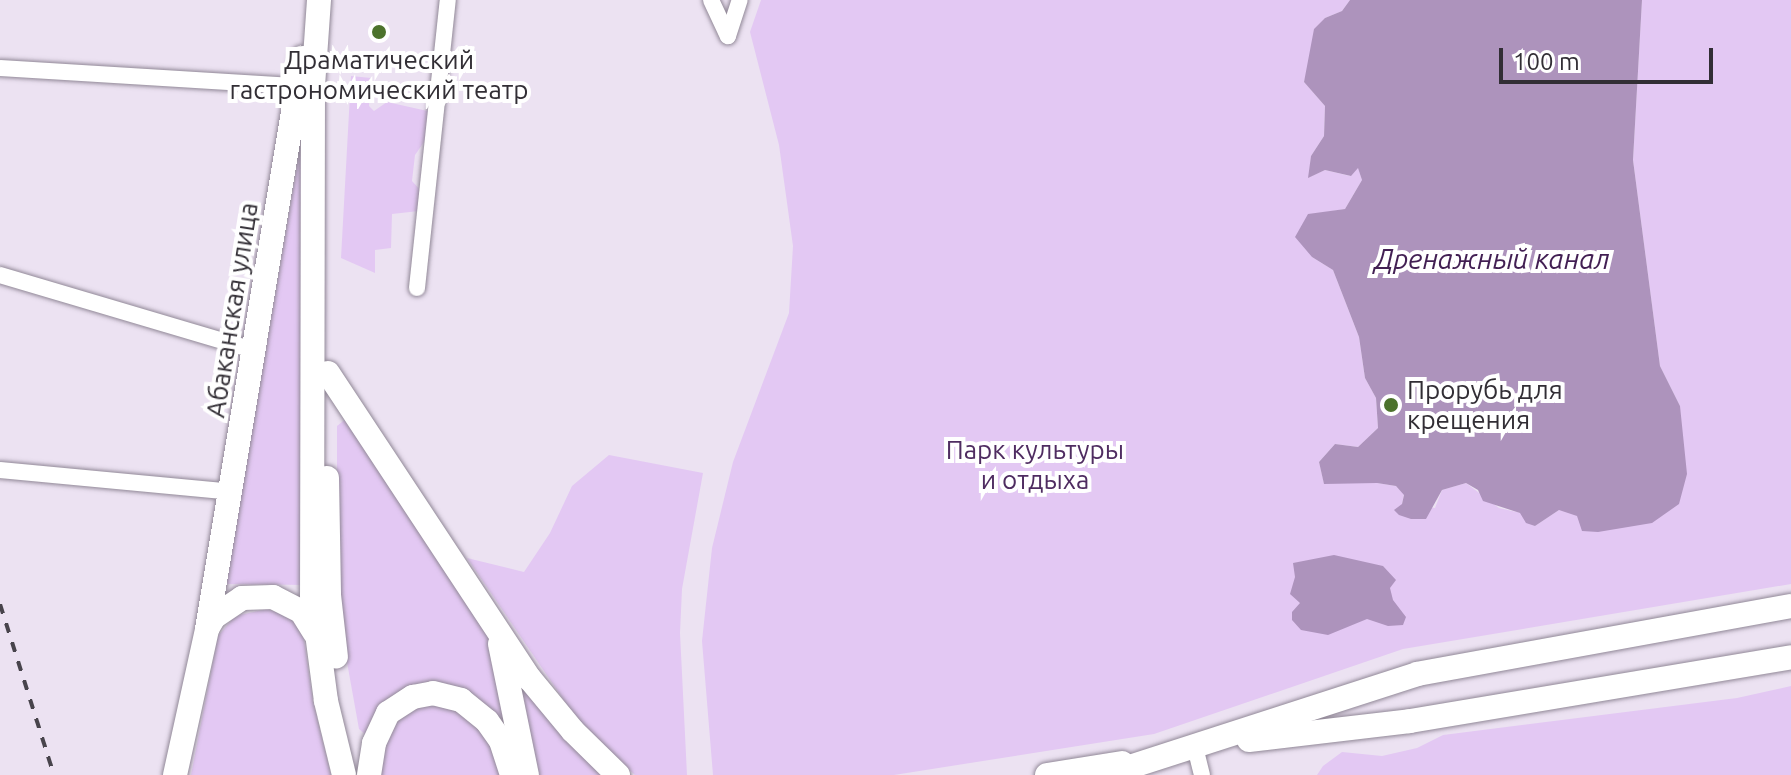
<!DOCTYPE html>
<html>
<head>
<meta charset="utf-8">
<style>
	body { margin:0 }
	#map { position:relative; width:1791px; height:775px; overflow:hidden; background:#ece2f2; font-family:Ubuntu,sans-serif }
	div>[style] { position:absolute }
	.green>* { inset:0; background:#e3c8f3 }
	.water>* { inset:0; background:#ad93bc }
	.roads { filter:drop-shadow(0 0 2px #918897) drop-shadow(0 0 2px #918897) }
	.minor>* { height:16px; margin:-8px; padding:0 8px; transform-origin:8px; border-radius:8px; background:#fff }
	.primary>* { height:24px; margin:-12px; padding:0 12px; transform-origin:12px; border-radius:12px; background:#fff }
	.rail>* { height:4px; margin-top:-2px; transform-origin:0; background:repeating-linear-gradient(90deg,#48444c 0 10px,transparent 0 20px) }
	.dots>* { width:22px; height:22px; translate:-50% -50%; box-sizing:border-box; border:4px solid #fff; border-radius:50% }
	span { translate:-50% -50%; white-space:nowrap; text-align:center; line-height:1.15; -webkit-text-stroke:8px #fff; paint-order:stroke }
	.poi-label { font-size:26px; color:#322e35 }
	.left { translate:0 -50%; text-align:left }
	.street-label { font-size:26px; color:#322e35 }
	.park-label { font-size:26px; color:#4f2c61 }
	.water-label { font-size:28px; color:#421f53; font-style:italic }
	.scale { position:absolute; left:1499px; top:48px; width:214px; height:36px; box-sizing:border-box; border:4px solid #322e35; border-top:0; padding-left:10px; font-size:24px; line-height:28px; white-space:nowrap; color:#322e35; -webkit-text-stroke:6px #fff; paint-order:stroke }
</style>
</head>
<body>
<div id="map">
	<div class="green">
		<i style="clip-path:polygon(761px 0,1350px 0,1342px 11px,1325px 18px,1304px 82px,1325px 106px,1324px 136px,1311px 156px,1309px 177px,1325px 170px,1350px 176px,1358px 167px,1362px 180px,1345px 209px,1308px 215px,1312px 257px,1333px 270px,1359px 337px,1365px 378px,1376px 398px,1378px 428px,1358px 447px,1335px 444px,1319px 462px,1324px 483px,1377px 483px,1396px 486px,1404px 494px,1402px 504px,1435px 508px,1442px 490px,1466px 483px,1499px 508px,1521px 513px,1535px 526px,1559px 510px,1570px 511px,1577px 516px,1680px 406px,1660px 366px,1633px 160px,1642px 0,1791px 0,1791px 584px,1403px 649px,1154px 734px,894px 775px,713px 775px,702px 641px,712px 548px,733px 462px,789px 313px,793px 246px,779px 145px,750px 32px)"></i>
		<i style="clip-path:polygon(351px 76px,371px 78px,369px 106px,374px 111px,387px 102px,432px 112px,431px 132px,415px 155px,412px 181px,423px 193px,419px 211px,392px 214px,391px 248px,375px 250px,375px 273px,341px 258px)"></i>
		<i style="clip-path:polygon(304px 126px,305px 585px,226px 584px)"></i>
		<i style="clip-path:polygon(347px 418px,491px 641px,519px 755px,449px 685px,366px 735px,359px 729px,343px 640px,337px 511px,337px 426px)"></i>
		<i style="clip-path:polygon(609px 455px,703px 473px,682px 589px,680px 633px,687px 775px,635px 775px,627px 768px,576px 718px,467px 558px,524px 572px,550px 533px,572px 486px)"></i>
		<i style="clip-path:polygon(267px 609px,290px 617px,303px 633px,313px 702px,331px 775px,191px 775px,218px 636px,235px 616px)"></i>
		<i style="clip-path:polygon(529px 685px,613px 775px,534px 775px,516px 691px)"></i>
		<i style="clip-path:polygon(1791px 686px,1791px 775px,1317px 775px,1323px 766px,1342px 752px,1382px 756px,1417px 748px,1443px 735px,1737px 698px)"></i>
		<i style="clip-path:polygon(442px 701px,482px 726px,504px 775px,377px 775px,379px 756px,400px 713px)"></i>
	</div>
	<div class="water">
		<i style="clip-path:polygon(1350px 0,1642px 0,1633px 160px,1660px 366px,1680px 406px,1687px 474px,1679px 504px,1652px 523px,1598px 532px,1582px 531px,1577px 516px,1559px 510px,1535px 526px,1526px 523px,1520px 513px,1483px 501px,1478px 490px,1466px 483px,1442px 490px,1426px 519px,1411px 519px,1399px 515px,1394px 510px,1402px 504px,1404px 495px,1396px 486px,1377px 483px,1324px 484px,1319px 462px,1335px 444px,1358px 447px,1378px 428px,1376px 398px,1365px 378px,1359px 337px,1333px 270px,1312px 257px,1295px 237px,1308px 214px,1345px 209px,1362px 180px,1358px 168px,1351px 176px,1325px 170px,1308px 178px,1311px 156px,1324px 136px,1325px 106px,1304px 82px,1314px 29px,1325px 18px,1342px 11px)"></i>
		<i style="clip-path:polygon(1334px 555px,1383px 566px,1396px 580px,1390px 588px,1393px 600px,1406px 617px,1403px 625px,1388px 626px,1367px 619px,1328px 635px,1301px 630px,1292px 620px,1292px 612px,1300px 603px,1290px 594px,1295px 577px,1293px 563px)"></i>
	</div>
	<div class="roads">
		<div class="minor">
			<i style="left:711px;top:0;width:40px;rotate:65deg"></i>
			<i style="left:728px;top:36px;width:38px;rotate:-72deg"></i>
			<i style="left:0;top:68px;width:298px;rotate:3.5deg"></i>
			<i style="left:0;top:275px;width:264px;rotate:16.5deg"></i>
			<i style="left:417px;top:288px;width:290px;rotate:-83.9deg"></i>
			<i style="left:0;top:470px;width:232px;rotate:5.4deg"></i>
			<i style="left:1195px;top:747px;width:29px;rotate:76deg"></i>
		</div>
		<div class="primary">
			<i style="left:319px;top:0;width:86px;rotate:94deg"></i>
			<i style="left:313px;top:86px;width:510px;rotate:90.11deg"></i>
			<i style="left:312px;top:596px;width:106px;rotate:82.4deg"></i>
			<i style="left:326px;top:701px;width:76px;rotate:76.3deg"></i>
			<i style="left:328px;top:373px;width:367px;rotate:56.6deg"></i>
			<i style="left:530px;top:679px;width:67px;rotate:50.4deg"></i>
			<i style="left:573px;top:731px;width:63px;rotate:44.4deg"></i>
			<i style="left:327px;top:478px;width:117px;rotate:89deg"></i>
			<i style="left:329px;top:595px;width:62px;rotate:83.6deg"></i>
			<i style="left:207px;top:629px;width:579px;rotate:-80.55deg"></i>
			<i style="left:500px;top:644px;width:134px;rotate:78.4deg"></i>
			<i style="left:1249px;top:740px;width:162px;rotate:-6.7deg"></i>
			<i style="left:1410px;top:721px;width:386px;rotate:-9.5deg"></i>
			<i style="left:175px;top:775px;width:149px;rotate:-77.6deg"></i>
			<i style="left:207px;top:629px;width:14px;rotate:-60deg"></i>
			<i style="left:214px;top:617px;width:34px;rotate:-34deg"></i>
			<i style="left:242px;top:598px;width:31px;rotate:-2deg"></i>
			<i style="left:273px;top:597px;width:31px;rotate:27deg"></i>
			<i style="left:301px;top:611px;width:25px;rotate:58deg"></i>
			<i style="left:369px;top:775px;width:32px;rotate:-81deg"></i>
			<i style="left:374px;top:743px;width:33px;rotate:-65deg"></i>
			<i style="left:388px;top:713px;width:30px;rotate:-33deg"></i>
			<i style="left:413px;top:697px;width:20px;rotate:-11deg"></i>
			<i style="left:433px;top:693px;width:29px;rotate:14deg"></i>
			<i style="left:461px;top:700px;width:33px;rotate:39deg"></i>
			<i style="left:487px;top:721px;width:24px;rotate:55deg"></i>
			<i style="left:501px;top:741px;width:36px;rotate:72deg"></i>
			<i style="left:1047px;top:775px;width:76px;rotate:-9.1deg"></i>
			<i style="left:1105px;top:775px;width:328px;rotate:-17.9deg"></i>
			<i style="left:1417px;top:674px;width:380px;rotate:-10.3deg"></i>
		</div>
	</div>
	<div class="rail">
		<i style="left:0;top:604px;width:179px;rotate:72.5deg"></i>
	</div>
	<div class="dots">
		<i style="left:379px;top:32px;background:#4c722c"></i>
		<i style="left:1391px;top:405px;background:#4c722c"></i>
	</div>
	<div class="poi-label">
		<span style="left:379px;top:75px">Драматический<br>гастрономический театр</span>
		<span class="left" style="left:1407px;top:405px">Прорубь для<br>крещения</span>
	</div>
	<div class="street-label">
		<span style="left:232px;top:310px;rotate:-81deg">Абаканская улица</span>
	</div>
	<div class="park-label">
		<span style="left:1035px;top:465px">Парк культуры<br>и отдыха</span>
	</div>
	<div class="water-label">
		<span style="left:1492px;top:259px">Дренажный канал</span>
	</div>
	<div class="scale">100 m</div>
</div>
</body>
</html>
